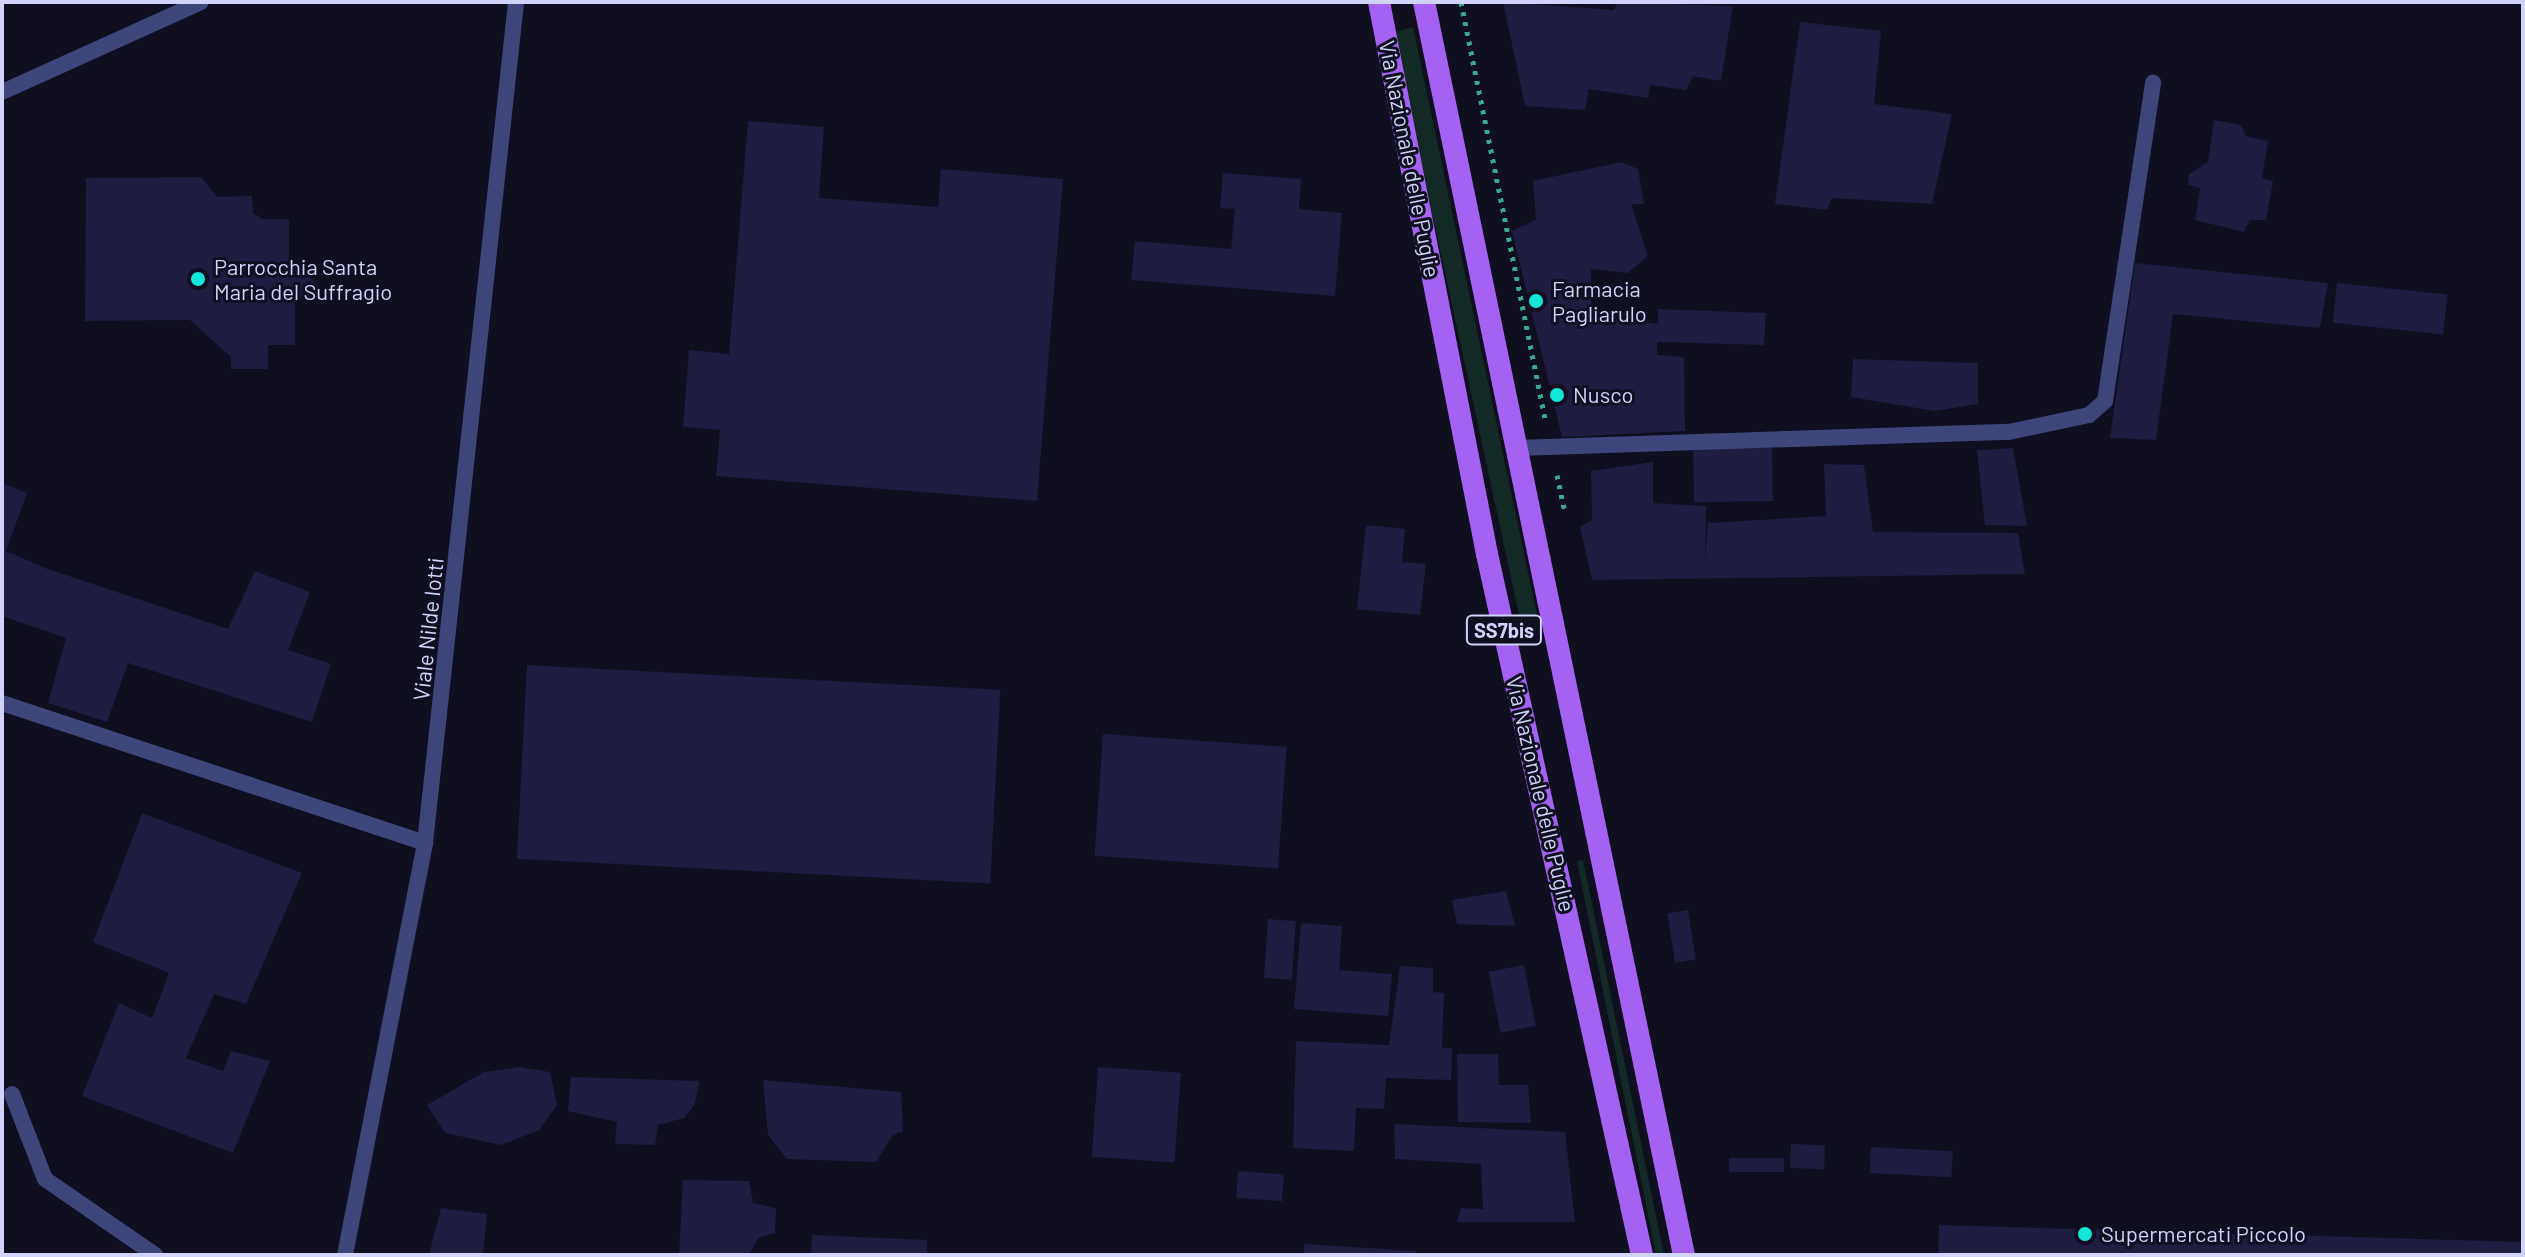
<!DOCTYPE html>
<html>
<head>
<meta charset="utf-8">
<style>
	body { margin:0 }
	#map { position:relative; width:2525px; height:1257px; overflow:hidden; background:#0f0f20; font-family:Barlow,sans-serif }
	div>[style] { position:absolute }
	.green>* { inset:0; background:#122925 }
	.building>* { inset:0; background:#1e1c3f; transform-origin:0 0 }
	.path>* { height:5px; margin-top:-2.5px; transform-origin:0; background:repeating-linear-gradient(90deg,#38a990 0 4px,transparent 0 10px) }
	.service>* { height:16px; margin:-8px; padding:0 8px; transform-origin:8px; border-radius:8px; background:#3d457b }
	.minor>* { height:16px; margin:-8px; padding:0 8px; transform-origin:8px; border-radius:8px; background:#3d457b }
	.primary>* { height:22px; margin:-11px; padding:0 11px; transform-origin:11px; border-radius:11px; background:#a561f2 }
	.dots>* { width:22px; height:22px; translate:-50% -50%; box-sizing:border-box; border:4px solid #0f0f20; border-radius:50% }
	span { translate:-50% -50%; white-space:nowrap; text-align:center; line-height:1.15; -webkit-text-stroke:6px #0f0f20; paint-order:stroke }
	.shield-label span { padding:2px 6px; background:#0f0f20; border:2px solid; border-radius:6px; -webkit-text-stroke-width:0 }
	.shield-label { font-size:20px; color:#d1d3fb; font-weight:700 }
	.street-label { font-size:22px; color:#d1d3fb }
	.poi-label { font-size:22px; color:#d1d3fb }
	.left { translate:0 -50%; text-align:left }
	.frame { position:absolute; inset:0; border:4px solid #d1d3fb; pointer-events:none }
</style>
</head>
<body>
<div id="map">
	<div class="green">
		<i style="clip-path:polygon(1413px 27px,1537px 615px,1520px 619px,1393px 32px)"></i>
		<i style="clip-path:polygon(1583px 860px,1664px 1255px,1656px 1255px,1577px 861px)"></i>
	</div>
	<div class="building">
		<i style="clip-path:polygon(1503px 2px,1614px 10px,1617px 2px,1733px 6px,1721px 81px,1693px 76px,1686px 90px,1650px 85px,1648px 98px,1589px 89px,1585px 110px,1525px 106px)"></i>
		<i style="clip-path:polygon(1800px 22px,1881px 31px,1874px 104px,1952px 114px,1932px 204px,1832px 198px,1827px 210px,1775px 204px)"></i>
		<i style="clip-path:polygon(2214px 120px,2241px 125px,2246px 136px,2268px 141px,2262px 178px,2273px 181px,2266px 220px,2250px 220px,2244px 232px,2195px 220px,2200px 188px,2188px 185px,2189px 174px,2208px 162px)"></i>
		<i style="clip-path:polygon(748px 121px,824px 127px,819px 198px,938px 207px,941px 169px,1063px 179px,1037px 501px,716px 476px,720px 430px,683px 427px,689px 350px,729px 354px)"></i>
		<i style="clip-path:polygon(1622px 162px,1638px 169px,1644px 204px,1631px 204px,1648px 256px,1628px 273px,1591px 269px,1591px 314px,1658px 324px,1658px 309px,1766px 313px,1764px 345px,1657px 342px,1657px 355px,1684px 357px,1685px 431px,1562px 437px,1512px 231px,1536px 220px,1533px 181px)"></i>
		<i style="clip-path:polygon(1223px 173px,1301px 179px,1299px 209px,1342px 213px,1335px 296px,1131px 280px,1135px 241px,1231px 249px,1235px 209px,1220px 208px)"></i>
		<i style="clip-path:polygon(201px 177px,217px 197px,252px 196px,253px 213px,262px 219px,289px 219px,289px 260px,333px 297px,295px 297px,295px 345px,268px 345px,268px 369px,231px 369px,231px 357px,190px 320px,85px 321px,86px 178px)"></i>
		<i style="clip-path:polygon(2135px 263px,2328px 283px,2320px 328px,2173px 314px,2156px 440px,2110px 438px)"></i>
		<i style="left:2337px;top:283px;width:111px;height:40px;rotate:6deg"></i>
		<i style="clip-path:polygon(1853px 359px,1978px 363px,1978px 404px,1935px 411px,1851px 397px)"></i>
		<i style="left:1772px;top:445px;width:56px;height:79px;rotate:89deg"></i>
		<i style="clip-path:polygon(2013px 448px,2027px 526px,1985px 525px,1977px 450px)"></i>
		<i style="clip-path:polygon(1653px 462px,1653px 503px,1706px 506px,1705px 560px,1708px 523px,1826px 516px,1824px 464px,1864px 465px,1873px 532px,2018px 533px,2025px 574px,1592px 580px,1580px 527px,1592px 520px,1591px 471px)"></i>
		<i style="clip-path:polygon(2px 483px,27px 493px,6px 551px,45px 568px,228px 629px,255px 571px,310px 592px,288px 650px,331px 664px,312px 722px,128px 663px,107px 722px,48px 703px,66px 638px,2px 616px)"></i>
		<i style="clip-path:polygon(1366px 525px,1405px 529px,1402px 562px,1426px 564px,1420px 615px,1357px 609px)"></i>
		<i style="left:527px;top:665px;width:474px;height:194px;rotate:3deg"></i>
		<i style="left:1103px;top:734px;width:184px;height:122px;rotate:4deg"></i>
		<i style="clip-path:polygon(142px 813px,302px 873px,246px 1004px,214px 994px,186px 1058px,223px 1071px,231px 1051px,270px 1061px,233px 1153px,82px 1096px,119px 1003px,152px 1018px,169px 973px,93px 942px)"></i>
		<i style="clip-path:polygon(1506px 891px,1515px 926px,1457px 924px,1452px 900px)"></i>
		<i style="left:1688px;top:910px;width:50px;height:21px;rotate:81deg"></i>
		<i style="left:1268px;top:919px;width:28px;height:59px;rotate:4deg"></i>
		<i style="clip-path:polygon(1301px 923px,1342px 926px,1339px 970px,1392px 974px,1388px 1016px,1294px 1009px)"></i>
		<i style="left:1524px;top:965px;width:62px;height:36px;rotate:79deg"></i>
		<i style="clip-path:polygon(1400px 966px,1433px 968px,1433px 992px,1444px 993px,1442px 1048px,1452px 1048px,1451px 1080px,1386px 1078px,1384px 1109px,1356px 1108px,1354px 1151px,1293px 1148px,1296px 1041px,1389px 1045px)"></i>
		<i style="clip-path:polygon(1457px 1054px,1498px 1054px,1499px 1085px,1528px 1085px,1531px 1123px,1458px 1122px)"></i>
		<i style="clip-path:polygon(520px 1067px,550px 1072px,557px 1105px,539px 1130px,501px 1145px,445px 1133px,427px 1105px,484px 1072px)"></i>
		<i style="left:1098px;top:1067px;width:83px;height:90px;rotate:4deg"></i>
		<i style="clip-path:polygon(571px 1077px,699px 1081px,695px 1104px,684px 1118px,658px 1125px,655px 1145px,615px 1144px,617px 1122px,568px 1111px)"></i>
		<i style="clip-path:polygon(763px 1080px,901px 1092px,903px 1131px,892px 1136px,876px 1162px,787px 1159px,768px 1135px)"></i>
		<i style="clip-path:polygon(1394px 1124px,1565px 1132px,1575px 1222px,1457px 1222px,1461px 1208px,1483px 1209px,1481px 1164px,1395px 1159px)"></i>
		<i style="left:1791px;top:1144px;width:34px;height:24px;rotate:2deg"></i>
		<i style="left:1871px;top:1147px;width:82px;height:26px;rotate:3deg"></i>
		<i style="left:1729px;top:1158px;width:55px;height:14px"></i>
		<i style="left:1238px;top:1171px;width:46px;height:27px;rotate:4deg"></i>
		<i style="clip-path:polygon(683px 1180px,749px 1181px,753px 1203px,776px 1208px,775px 1233px,758px 1238px,749px 1255px,679px 1255px)"></i>
		<i style="clip-path:polygon(441px 1208px,487px 1214px,483px 1255px,429px 1255px)"></i>
		<i style="clip-path:polygon(1939px 1225px,2523px 1242px,2523px 1255px,1938px 1255px)"></i>
		<i style="clip-path:polygon(812px 1235px,927px 1240px,927px 1255px,811px 1255px)"></i>
		<i style="clip-path:polygon(1304px 1244px,1416px 1251px,1415px 1255px,1304px 1255px)"></i>
	</div>
	<div class="path">
		<i style="left:1461px;top:2px;width:429px;rotate:78.6deg"></i>
		<i style="left:1557px;top:475px;width:38px;rotate:78deg"></i>
	</div>
	<div class="service">
		<i style="left:2px;top:703px;width:446px;rotate:18.3deg"></i>
		<i style="left:12px;top:1094px;width:91px;rotate:68.8deg"></i>
		<i style="left:45px;top:1179px;width:134px;rotate:34.6deg"></i>
	</div>
	<div class="minor">
		<i style="left:2px;top:92px;width:218px;rotate:-24.3deg"></i>
		<i style="left:1518px;top:448px;width:491px;rotate:-1.9deg"></i>
		<i style="left:2009px;top:432px;width:82px;rotate:-12deg"></i>
		<i style="left:2089px;top:415px;width:21px;rotate:-41deg"></i>
		<i style="left:2105px;top:401px;width:322px;rotate:-81.4deg"></i>
		<i style="left:345px;top:1255px;width:420px;rotate:-79deg"></i>
		<i style="left:425px;top:843px;width:846px;rotate:-83.82deg"></i>
	</div>
	<div class="primary">
		<i style="left:1379px;top:2px;width:562px;rotate:78.93deg"></i>
		<i style="left:1487px;top:554px;width:718px;rotate:77.53deg"></i>
		<i style="left:1424px;top:2px;width:1280px;rotate:78.28deg"></i>
	</div>
	<div class="dots">
		<i style="left:198px;top:279px;background:#13e5d9"></i>
		<i style="left:1536px;top:301px;background:#13e5d9"></i>
		<i style="left:1557px;top:395px;background:#13e5d9"></i>
		<i style="left:2085px;top:1234px;background:#13e5d9"></i>
	</div>
	<div class="shield-label">
		<span style="left:1504px;top:630px">SS7bis</span>
	</div>
	<div class="street-label">
		<span style="left:1410px;top:159px;rotate:79deg">Via Nazionale delle Puglie</span>
		<span style="left:428px;top:629px;rotate:-84deg">Viale Nilde Iotti</span>
		<span style="left:1541px;top:794px;rotate:77deg">Via Nazionale delle Puglie</span>
	</div>
	<div class="poi-label">
		<span class="left" style="left:214px;top:279px">Parrocchia Santa<br>Maria del Suffragio</span>
		<span class="left" style="left:1552px;top:301px">Farmacia<br>Pagliarulo</span>
		<span class="left" style="left:1573px;top:395px">Nusco</span>
		<span class="left" style="left:2101px;top:1234px">Supermercati Piccolo</span>
	</div>
	<div class="frame"></div>
</div>
</body>
</html>
